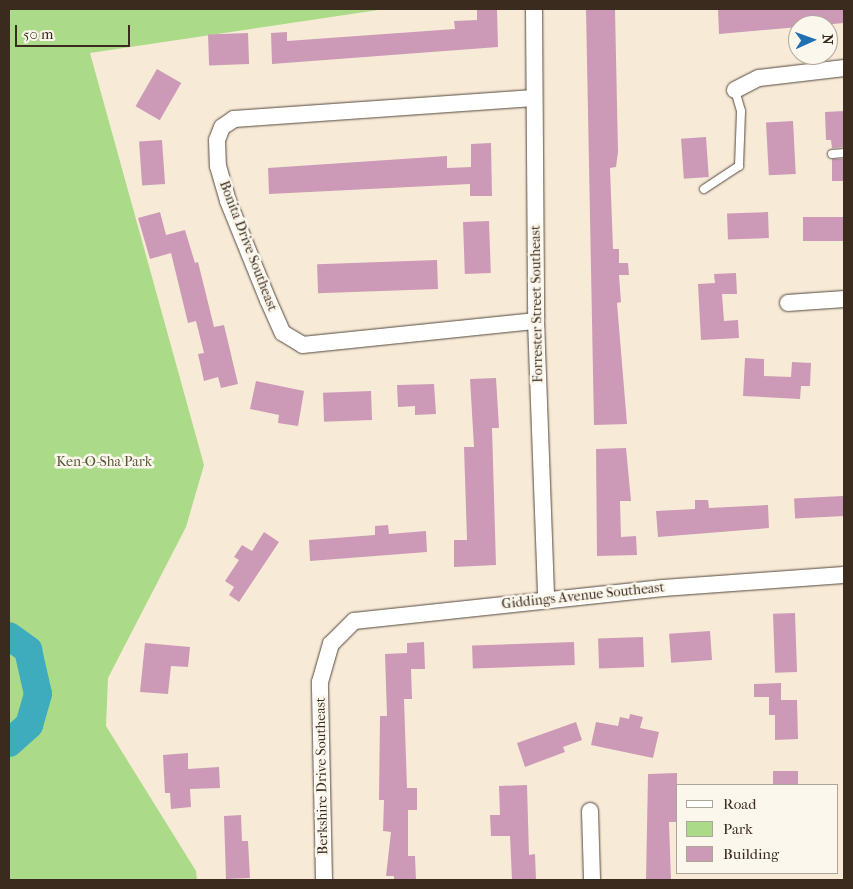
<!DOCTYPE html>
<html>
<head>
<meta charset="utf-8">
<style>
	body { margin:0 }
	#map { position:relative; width:853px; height:889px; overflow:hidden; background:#f7ebd8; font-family:"IM FELL French Canon",serif }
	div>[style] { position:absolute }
	.green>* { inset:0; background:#abdb89 }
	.river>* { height:28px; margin:-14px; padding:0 14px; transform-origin:14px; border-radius:14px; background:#3facbd }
	.building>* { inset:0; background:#cc9ab6; transform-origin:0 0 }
	.roads { filter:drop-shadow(0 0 1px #57473a) drop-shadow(0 0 1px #57473a) }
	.lane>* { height:8px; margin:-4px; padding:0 4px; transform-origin:4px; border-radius:4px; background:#fff }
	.street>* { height:16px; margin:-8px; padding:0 8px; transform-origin:8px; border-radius:8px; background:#fff }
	span { translate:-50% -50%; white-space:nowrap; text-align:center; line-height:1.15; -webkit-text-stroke:5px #fbf7ec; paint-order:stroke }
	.street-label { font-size:14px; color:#3b2a1e }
	.park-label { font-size:14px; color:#575639 }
	.frame { position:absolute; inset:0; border:10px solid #3b2a1e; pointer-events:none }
	.legend { position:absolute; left:676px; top:784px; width:162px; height:90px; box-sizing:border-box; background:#fbf7ec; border:1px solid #aea59a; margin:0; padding:6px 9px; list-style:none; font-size:15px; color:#3b2a1e }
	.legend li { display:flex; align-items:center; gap:10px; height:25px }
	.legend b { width:25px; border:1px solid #aea59a }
	.north { position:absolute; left:788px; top:15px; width:50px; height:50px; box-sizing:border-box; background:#fbf7ec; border:1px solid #aea59a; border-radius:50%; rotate:88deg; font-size:14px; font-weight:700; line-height:20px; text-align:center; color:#3b2a1e }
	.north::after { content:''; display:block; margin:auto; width:18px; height:22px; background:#1f6fb2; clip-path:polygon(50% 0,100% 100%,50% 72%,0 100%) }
	.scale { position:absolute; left:15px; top:25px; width:115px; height:22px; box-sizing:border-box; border:2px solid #3b2a1e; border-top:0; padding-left:6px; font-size:15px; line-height:18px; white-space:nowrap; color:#3b2a1e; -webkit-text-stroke:4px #fbf7ec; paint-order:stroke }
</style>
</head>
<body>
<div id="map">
	<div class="green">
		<i style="clip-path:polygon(9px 9px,385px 9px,90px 53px,204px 465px,186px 527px,108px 678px,106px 726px,196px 871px,197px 880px,9px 880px)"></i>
	</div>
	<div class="river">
		<i style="left:9px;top:636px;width:24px;rotate:36deg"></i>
		<i style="left:28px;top:650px;width:45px;rotate:77.2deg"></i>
		<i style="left:38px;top:694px;width:32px;rotate:106deg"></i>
		<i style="left:29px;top:725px;width:27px;rotate:138deg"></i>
	</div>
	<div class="building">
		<i style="clip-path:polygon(477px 9px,497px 9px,498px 47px,272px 64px,271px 33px,287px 32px,287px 41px,455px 29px,454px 21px,477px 20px)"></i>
		<i style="clip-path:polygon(586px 9px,615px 9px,618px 152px,616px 167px,610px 168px,613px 249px,619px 249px,619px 263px,628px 263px,629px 275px,619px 275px,621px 302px,617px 303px,627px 424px,594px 425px)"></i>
		<i style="clip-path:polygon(718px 9px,844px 9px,844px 23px,719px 34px)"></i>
		<i style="left:248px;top:33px;width:31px;height:40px;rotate:88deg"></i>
		<i style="left:157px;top:69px;width:28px;height:43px;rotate:30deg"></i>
		<i style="clip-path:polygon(844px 111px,844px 147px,832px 148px,831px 140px,826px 140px,825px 112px)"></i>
		<i style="left:793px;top:121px;width:53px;height:27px;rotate:87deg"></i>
		<i style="left:706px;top:137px;width:40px;height:25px;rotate:86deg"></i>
		<i style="left:162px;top:140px;width:44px;height:23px;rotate:86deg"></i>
		<i style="clip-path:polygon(491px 143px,492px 196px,470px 196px,470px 184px,269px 194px,268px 168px,447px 156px,447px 168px,471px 167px,471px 144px)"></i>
		<i style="left:844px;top:159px;width:22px;height:12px;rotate:90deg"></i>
		<i style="clip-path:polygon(160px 212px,166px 235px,185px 230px,195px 263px,198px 262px,214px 327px,224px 325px,238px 384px,221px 388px,218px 377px,204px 381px,198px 354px,204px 353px,196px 321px,188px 323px,171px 253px,150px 259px,138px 218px)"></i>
		<i style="left:768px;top:212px;width:26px;height:41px;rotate:88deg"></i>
		<i style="left:844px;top:217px;width:24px;height:41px;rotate:90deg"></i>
		<i style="left:489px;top:221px;width:52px;height:26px;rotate:88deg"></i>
		<i style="left:437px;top:260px;width:29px;height:120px;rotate:88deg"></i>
		<i style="clip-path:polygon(736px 273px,737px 294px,722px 294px,724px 321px,738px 320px,739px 338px,701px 340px,698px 284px,715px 283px,714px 274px)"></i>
		<i style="clip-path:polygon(745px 358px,764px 359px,764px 376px,791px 377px,792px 362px,811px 363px,810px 386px,801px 386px,800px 399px,743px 396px)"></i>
		<i style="clip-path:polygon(496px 378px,499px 428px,492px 428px,496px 565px,454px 567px,454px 540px,467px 540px,464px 447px,474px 447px,470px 379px)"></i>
		<i style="clip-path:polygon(256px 381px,304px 391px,298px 426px,278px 423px,279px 415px,250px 409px)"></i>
		<i style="clip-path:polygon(434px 384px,436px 414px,415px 415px,415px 406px,398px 407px,397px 385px)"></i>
		<i style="left:371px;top:391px;width:29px;height:48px;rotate:88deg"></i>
		<i style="clip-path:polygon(626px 448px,631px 501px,620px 501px,621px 537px,636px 536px,637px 555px,597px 556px,596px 449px)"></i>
		<i style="left:843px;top:496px;width:20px;height:49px;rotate:87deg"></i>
		<i style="clip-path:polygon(695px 500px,708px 500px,709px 508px,768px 505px,769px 528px,658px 537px,656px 511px,695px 509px)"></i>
		<i style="clip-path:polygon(388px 525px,389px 534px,426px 531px,427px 552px,310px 561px,309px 540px,375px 535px,375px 526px)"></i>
		<i style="clip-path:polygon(264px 532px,279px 542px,239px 602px,229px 595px,234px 587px,225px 581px,239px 560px,234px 557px,242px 545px,252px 551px)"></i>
		<i style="left:795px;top:613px;width:59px;height:22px;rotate:88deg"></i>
		<i style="left:710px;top:631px;width:29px;height:41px;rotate:86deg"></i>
		<i style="left:643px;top:637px;width:30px;height:45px;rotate:88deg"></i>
		<i style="clip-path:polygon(424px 642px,425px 669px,411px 669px,412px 699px,404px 699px,407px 788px,417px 788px,417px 810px,408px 810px,408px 856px,415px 856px,416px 880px,394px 880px,394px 876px,386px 876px,391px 832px,383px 831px,384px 800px,379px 800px,380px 716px,387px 716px,385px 654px,407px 653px,407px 643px)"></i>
		<i style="left:574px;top:642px;width:23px;height:102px;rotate:88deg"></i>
		<i style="clip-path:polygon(145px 643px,190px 647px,188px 667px,171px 666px,168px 694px,140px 692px)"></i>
		<i style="clip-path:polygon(781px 683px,781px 700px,797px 700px,798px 739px,775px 740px,775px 715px,769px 715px,769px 697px,754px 697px,754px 684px)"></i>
		<i style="clip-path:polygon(630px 714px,643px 717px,640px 728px,659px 732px,653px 758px,591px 745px,596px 722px,618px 726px,620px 717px,629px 719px)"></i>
		<i style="clip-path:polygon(576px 722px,582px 740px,563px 747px,565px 752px,525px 767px,517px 743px)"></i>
		<i style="clip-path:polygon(188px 753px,188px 769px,219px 767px,220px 788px,190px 789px,191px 807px,171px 809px,170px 793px,165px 793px,163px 755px)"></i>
		<i style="left:773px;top:771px;width:25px;height:14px"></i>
		<i style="clip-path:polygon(677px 773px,677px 822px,669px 822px,671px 880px,646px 880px,648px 774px)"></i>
		<i style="clip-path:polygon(527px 785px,529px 855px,535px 854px,536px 880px,512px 880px,510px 836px,491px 836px,490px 815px,500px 815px,499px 786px)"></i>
		<i style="clip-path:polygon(241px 815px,242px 841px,248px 841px,250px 878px,226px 879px,224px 816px)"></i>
	</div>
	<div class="roads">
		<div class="lane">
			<i style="left:832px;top:154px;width:12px;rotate:-5deg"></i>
			<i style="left:704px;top:189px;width:42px;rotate:-33.3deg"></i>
			<i style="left:739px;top:166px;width:55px;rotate:-87.9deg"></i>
			<i style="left:741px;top:111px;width:22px;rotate:-106deg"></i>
		</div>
		<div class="street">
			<i style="left:534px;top:9px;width:312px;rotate:89.6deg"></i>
			<i style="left:536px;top:321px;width:278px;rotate:87.9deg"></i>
			<i style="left:735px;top:90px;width:27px;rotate:-27deg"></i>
			<i style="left:759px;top:78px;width:86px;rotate:-6.7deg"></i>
			<i style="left:534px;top:98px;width:301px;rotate:176deg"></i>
			<i style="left:234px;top:119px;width:14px;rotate:146deg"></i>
			<i style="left:222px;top:127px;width:14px;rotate:111deg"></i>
			<i style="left:217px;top:140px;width:26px;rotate:88deg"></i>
			<i style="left:218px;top:166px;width:36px;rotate:74deg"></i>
			<i style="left:228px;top:201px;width:107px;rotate:68deg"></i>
			<i style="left:268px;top:300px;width:36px;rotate:66deg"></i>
			<i style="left:283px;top:333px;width:23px;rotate:31deg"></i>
			<i style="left:303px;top:345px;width:234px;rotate:-5.9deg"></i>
			<i style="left:788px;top:303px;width:56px;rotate:-4.1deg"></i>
			<i style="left:590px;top:811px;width:69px;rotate:88.3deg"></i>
			<i style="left:324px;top:880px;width:198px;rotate:-91.2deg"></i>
			<i style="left:320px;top:682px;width:40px;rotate:-74deg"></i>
			<i style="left:331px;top:644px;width:33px;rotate:-45deg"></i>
			<i style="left:354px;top:621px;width:311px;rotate:-6.1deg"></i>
			<i style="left:663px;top:588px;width:181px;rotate:-4.1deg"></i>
		</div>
	</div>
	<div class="street-label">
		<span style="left:248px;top:246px;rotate:69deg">Bonita Drive Southeast</span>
		<span style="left:537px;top:304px;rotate:-91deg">Forrester Street Southeast</span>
		<span style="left:583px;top:596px;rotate:-6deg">Giddings Avenue Southeast</span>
		<span style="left:322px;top:776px;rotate:-91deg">Berkshire Drive Southeast</span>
	</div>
	<div class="park-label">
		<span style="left:104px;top:462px">Ken-O-Sha Park</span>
	</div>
	<div class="frame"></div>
	<ul class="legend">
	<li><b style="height:6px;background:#fff"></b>Road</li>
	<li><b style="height:14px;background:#abdb89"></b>Park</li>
	<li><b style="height:14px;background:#cc9ab6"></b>Building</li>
	</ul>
	<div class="north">N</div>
	<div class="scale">50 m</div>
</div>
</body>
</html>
